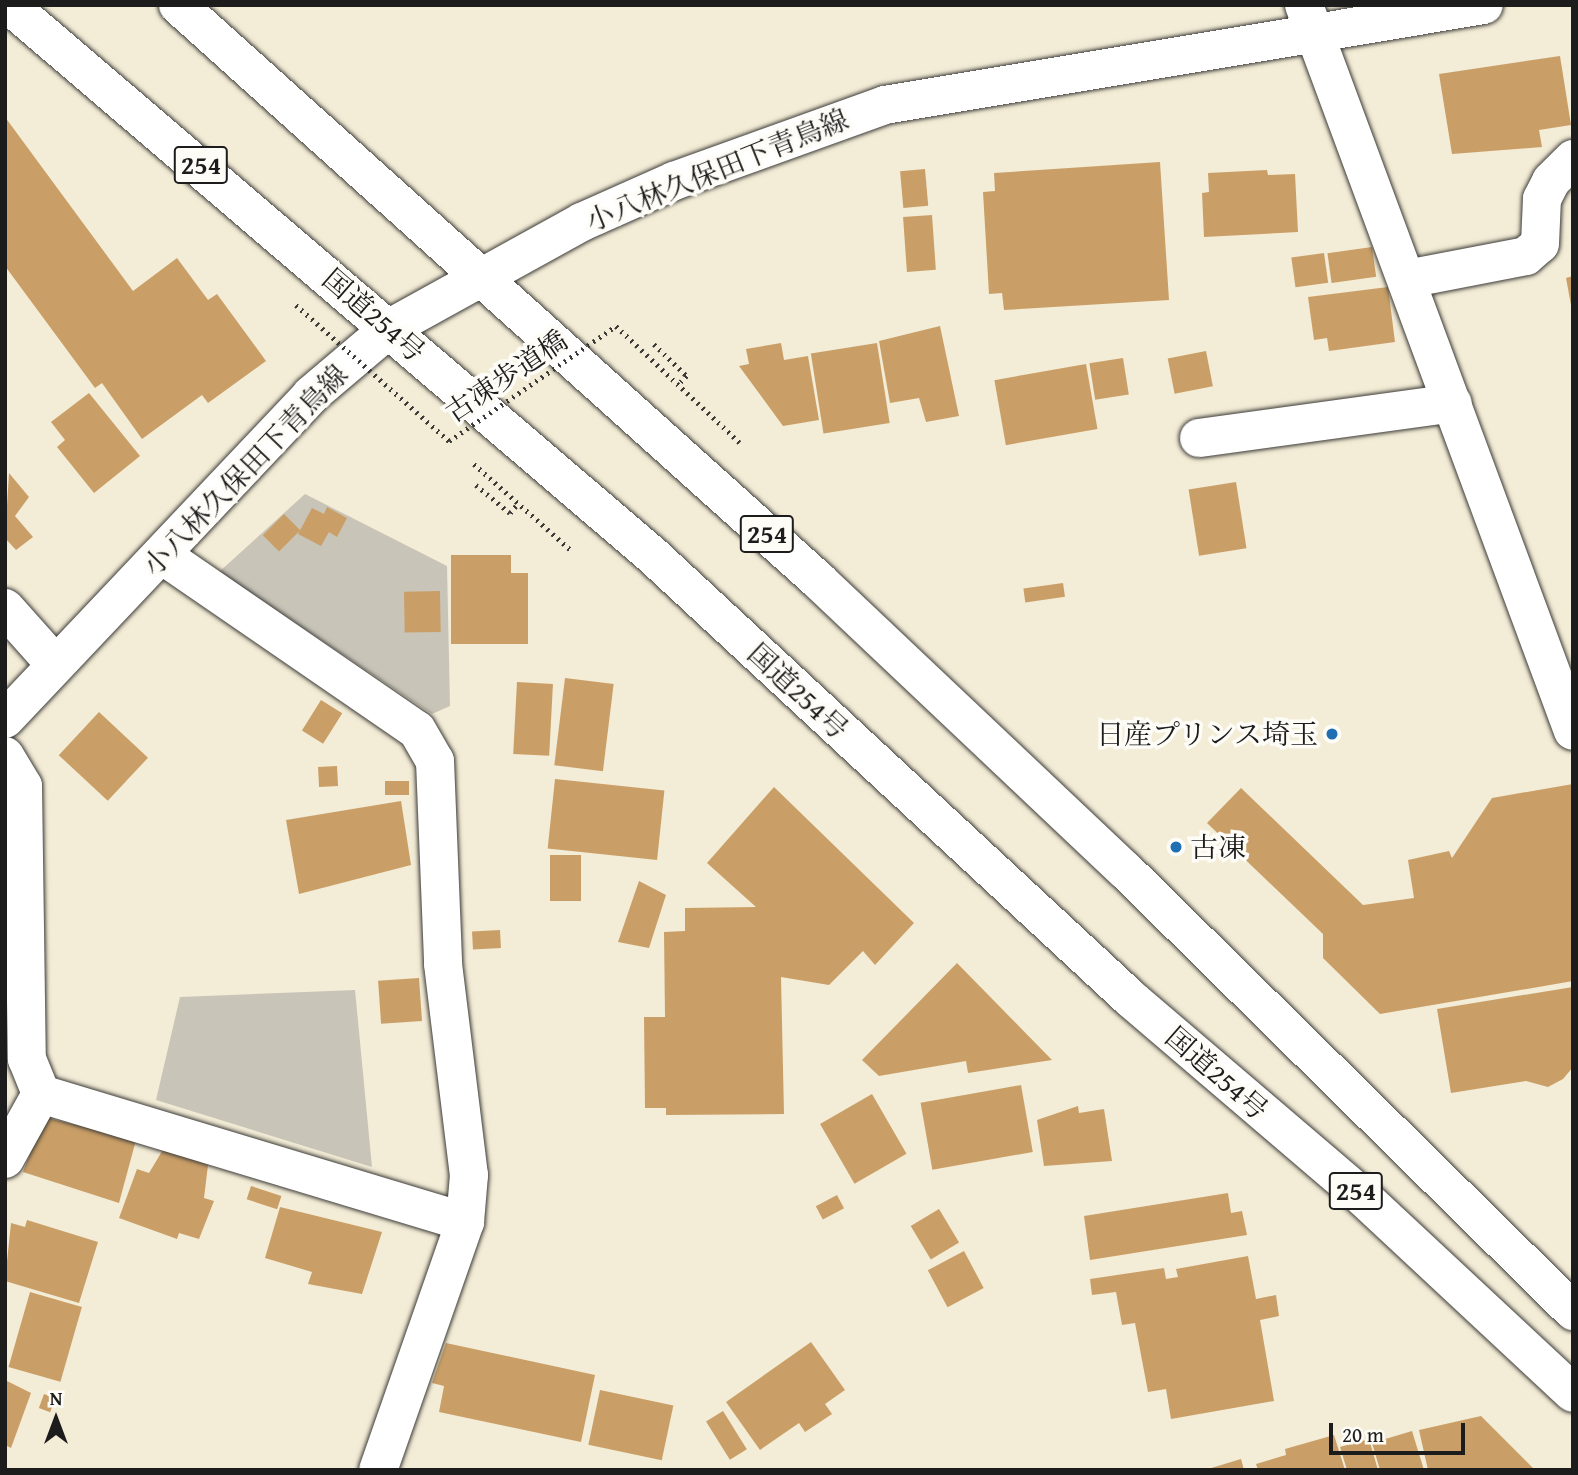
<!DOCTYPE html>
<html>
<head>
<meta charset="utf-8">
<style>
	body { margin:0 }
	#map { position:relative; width:1578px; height:1475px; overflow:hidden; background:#f3ecd6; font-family:"Gentium Book Plus","Noto Serif JP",serif }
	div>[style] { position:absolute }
	.industrial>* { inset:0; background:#c8c4b8 }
	.building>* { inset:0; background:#ca9f67; transform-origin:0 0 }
	.path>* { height:4.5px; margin-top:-2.25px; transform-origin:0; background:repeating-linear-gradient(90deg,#3c3b38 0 2px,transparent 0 7px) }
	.roads { filter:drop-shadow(0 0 2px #3c3b38) drop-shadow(0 0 2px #3c3b38) }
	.minor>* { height:38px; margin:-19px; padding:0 19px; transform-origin:19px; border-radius:19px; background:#fff }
	.major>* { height:38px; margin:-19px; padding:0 19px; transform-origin:19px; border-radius:19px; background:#fff }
	.highway>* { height:38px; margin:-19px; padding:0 19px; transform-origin:19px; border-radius:19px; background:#fff }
	.path-bridge>* { height:4.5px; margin-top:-2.25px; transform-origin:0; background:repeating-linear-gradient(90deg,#3c3b38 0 2px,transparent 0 7px) }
	.dots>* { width:19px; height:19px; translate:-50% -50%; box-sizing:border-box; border:4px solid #fdfcf7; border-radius:50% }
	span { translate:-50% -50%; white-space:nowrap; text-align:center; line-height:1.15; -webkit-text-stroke:7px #fdfcf7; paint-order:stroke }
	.shield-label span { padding:2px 5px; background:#fdfcf7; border:2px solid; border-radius:5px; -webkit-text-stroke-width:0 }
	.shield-label { font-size:26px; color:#1c1c1c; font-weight:700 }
	.street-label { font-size:28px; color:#1c1c1c }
	.poi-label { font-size:28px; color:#1c1c1c }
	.right { translate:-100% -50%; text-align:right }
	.left { translate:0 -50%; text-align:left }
	.frame { position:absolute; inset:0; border:7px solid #1c1c1c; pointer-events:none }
	.north { position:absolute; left:21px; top:1384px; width:70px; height:70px; -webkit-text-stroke:5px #fdfcf7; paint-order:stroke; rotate:0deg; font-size:19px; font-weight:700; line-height:28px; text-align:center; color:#1c1c1c }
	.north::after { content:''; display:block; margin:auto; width:24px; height:32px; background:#1c1c1c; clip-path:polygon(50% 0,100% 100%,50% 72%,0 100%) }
	.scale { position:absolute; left:1329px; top:1423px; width:136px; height:32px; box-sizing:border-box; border:4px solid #1c1c1c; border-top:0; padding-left:9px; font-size:21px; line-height:24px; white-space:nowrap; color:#1c1c1c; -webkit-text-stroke:5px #fdfcf7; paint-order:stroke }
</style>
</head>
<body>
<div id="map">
	<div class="industrial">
		<i style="clip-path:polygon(305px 494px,447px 566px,450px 706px,432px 714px,219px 572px)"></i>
		<i style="clip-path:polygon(355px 990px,372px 1167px,156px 1100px,180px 997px)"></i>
	</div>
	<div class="building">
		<i style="clip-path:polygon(1560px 56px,1571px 125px,1539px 130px,1542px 147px,1452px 154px,1439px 74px)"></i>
		<i style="clip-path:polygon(5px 117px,133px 291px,177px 258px,208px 300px,217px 294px,266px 361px,208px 403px,202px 395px,142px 439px,102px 383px,95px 388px,5px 266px)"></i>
		<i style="clip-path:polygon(1160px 162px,1169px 300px,1004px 310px,1002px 293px,989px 294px,983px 192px,995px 191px,994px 173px)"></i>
		<i style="left:925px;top:169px;width:37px;height:25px;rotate:85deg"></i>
		<i style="clip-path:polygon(1267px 170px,1268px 175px,1295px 174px,1298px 232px,1204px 237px,1202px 193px,1209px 192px,1208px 173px)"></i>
		<i style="left:932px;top:215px;width:55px;height:29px;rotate:86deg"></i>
		<i style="left:1372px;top:247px;width:30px;height:45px;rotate:82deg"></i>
		<i style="left:1324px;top:253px;width:30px;height:33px;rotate:82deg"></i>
		<i style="clip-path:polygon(1573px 276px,1573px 305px,1571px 305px,1566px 278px)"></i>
		<i style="clip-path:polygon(1388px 287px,1395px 342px,1329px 351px,1327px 338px,1314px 340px,1308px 297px)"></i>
		<i style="clip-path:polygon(940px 326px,959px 416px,926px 422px,919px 398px,890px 403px,879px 341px)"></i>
		<i style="clip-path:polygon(781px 343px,784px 360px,808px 356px,819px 420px,783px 426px,739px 366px,749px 364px,746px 349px)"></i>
		<i style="left:877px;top:343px;width:81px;height:67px;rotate:81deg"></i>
		<i style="left:1206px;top:351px;width:36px;height:39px;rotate:79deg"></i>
		<i style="left:1123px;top:358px;width:37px;height:34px;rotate:81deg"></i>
		<i style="left:1086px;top:364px;width:66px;height:93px;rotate:80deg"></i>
		<i style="clip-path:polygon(89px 393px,140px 456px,94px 493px,57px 447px,65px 440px,51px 422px)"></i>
		<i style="clip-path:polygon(9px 473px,29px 497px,15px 516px,33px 537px,16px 550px,5px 538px)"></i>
		<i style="left:1236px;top:482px;width:67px;height:48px;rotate:81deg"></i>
		<i style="clip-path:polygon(327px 507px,347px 518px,337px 537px,329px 532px,321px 546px,298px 534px,312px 508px,324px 514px)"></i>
		<i style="left:284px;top:514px;width:23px;height:30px;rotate:45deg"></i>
		<i style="clip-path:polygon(451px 555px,511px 555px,511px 573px,528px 573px,528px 644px,451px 644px)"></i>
		<i style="left:1063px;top:583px;width:14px;height:40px;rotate:82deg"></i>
		<i style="left:440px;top:591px;width:41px;height:36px;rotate:89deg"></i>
		<i style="left:565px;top:678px;width:49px;height:88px;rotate:7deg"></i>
		<i style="left:517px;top:682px;width:36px;height:72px;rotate:3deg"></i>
		<i style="left:321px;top:700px;width:25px;height:36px;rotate:32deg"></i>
		<i style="left:99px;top:712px;width:67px;height:59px;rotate:43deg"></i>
		<i style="left:337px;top:766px;width:20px;height:19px;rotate:87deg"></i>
		<i style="left:555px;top:779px;width:110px;height:70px;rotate:6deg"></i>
		<i style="left:409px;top:781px;width:14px;height:24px;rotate:90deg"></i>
		<i style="clip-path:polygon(1573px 784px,1573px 981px,1380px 1014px,1323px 958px,1323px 934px,1207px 823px,1241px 788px,1363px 905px,1414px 898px,1408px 860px,1449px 851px,1452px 858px,1492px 798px)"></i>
		<i style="clip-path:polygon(774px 787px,914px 923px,875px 965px,863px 951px,829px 985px,781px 977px,784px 1114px,666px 1115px,666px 1108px,645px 1108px,644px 1017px,665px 1017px,664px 932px,685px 931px,685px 908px,756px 907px,707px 863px)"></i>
		<i style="clip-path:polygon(401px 801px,411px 865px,299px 894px,286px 820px)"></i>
		<i style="left:550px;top:855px;width:31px;height:46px"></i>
		<i style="clip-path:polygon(639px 881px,666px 895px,649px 948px,618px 942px)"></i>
		<i style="left:500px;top:930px;width:18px;height:28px;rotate:87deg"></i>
		<i style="clip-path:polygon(957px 963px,1052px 1060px,968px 1073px,966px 1061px,879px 1076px,862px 1060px)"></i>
		<i style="left:419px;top:978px;width:43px;height:41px;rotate:86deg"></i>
		<i style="clip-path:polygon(1573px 987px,1573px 1067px,1563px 1079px,1548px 1087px,1526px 1081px,1451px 1093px,1437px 1009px)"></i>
		<i style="left:1021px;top:1085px;width:68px;height:102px;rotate:80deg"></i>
		<i style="left:872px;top:1094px;width:69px;height:60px;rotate:60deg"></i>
		<i style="clip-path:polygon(1078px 1106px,1079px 1113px,1104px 1109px,1112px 1161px,1044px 1166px,1037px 1120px)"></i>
		<i style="clip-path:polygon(44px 1117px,136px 1140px,119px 1203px,23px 1172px)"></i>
		<i style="clip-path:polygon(164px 1148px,208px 1165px,204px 1198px,214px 1201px,199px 1239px,179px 1233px,177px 1239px,119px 1218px,137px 1169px,149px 1173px)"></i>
		<i style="left:251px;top:1186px;width:32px;height:14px;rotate:18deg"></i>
		<i style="clip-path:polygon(1228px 1193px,1231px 1213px,1242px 1211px,1247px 1235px,1090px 1260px,1084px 1216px)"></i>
		<i style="left:837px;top:1195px;width:15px;height:24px;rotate:62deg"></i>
		<i style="clip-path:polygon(280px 1207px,382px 1232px,362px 1294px,308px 1284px,312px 1272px,265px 1258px)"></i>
		<i style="left:939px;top:1209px;width:39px;height:33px;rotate:59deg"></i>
		<i style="clip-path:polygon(27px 1220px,98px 1242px,79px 1303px,5px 1281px,11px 1223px,25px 1227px)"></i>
		<i style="left:964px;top:1251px;width:42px;height:41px;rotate:62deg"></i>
		<i style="clip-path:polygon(1248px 1256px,1256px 1299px,1276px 1295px,1279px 1316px,1260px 1320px,1274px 1401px,1171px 1419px,1166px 1389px,1148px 1392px,1135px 1323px,1122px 1325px,1116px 1292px,1092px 1295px,1090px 1279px,1164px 1268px,1166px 1279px,1178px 1277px,1176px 1269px)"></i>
		<i style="left:30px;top:1292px;width:54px;height:78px;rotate:16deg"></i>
		<i style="clip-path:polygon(811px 1342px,845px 1390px,825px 1404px,832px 1414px,805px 1432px,799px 1423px,760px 1450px,726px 1402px)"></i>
		<i style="clip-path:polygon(446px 1343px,595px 1375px,581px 1442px,439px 1412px,444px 1386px,432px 1383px)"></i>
		<i style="clip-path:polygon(5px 1380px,31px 1393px,11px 1448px,5px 1445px)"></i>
		<i style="left:600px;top:1390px;width:75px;height:56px;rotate:12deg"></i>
		<i style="left:44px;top:1394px;width:12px;height:15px;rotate:20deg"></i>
		<i style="left:723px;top:1411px;width:45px;height:20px;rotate:58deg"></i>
		<i style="clip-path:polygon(1481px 1416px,1535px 1470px,1428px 1470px,1419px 1430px)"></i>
		<i style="clip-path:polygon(1412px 1431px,1424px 1470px,1380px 1470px,1372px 1443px)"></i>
		<i style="clip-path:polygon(1334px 1435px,1345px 1470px,1258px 1470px,1256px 1464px,1286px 1455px,1285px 1449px)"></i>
		<i style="clip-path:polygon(1369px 1439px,1378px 1470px,1347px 1470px,1340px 1447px)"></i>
		<i style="clip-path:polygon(1241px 1459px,1244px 1470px,1208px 1470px,1208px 1469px)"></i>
	</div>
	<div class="path">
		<i style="left:616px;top:326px;width:170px;rotate:43.3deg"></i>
		<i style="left:654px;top:344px;width:46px;rotate:44.1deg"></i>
		<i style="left:687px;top:376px;width:13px;rotate:135deg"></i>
		<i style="left:474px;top:464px;width:132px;rotate:41.6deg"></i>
		<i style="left:476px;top:485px;width:44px;rotate:39.5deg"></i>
		<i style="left:510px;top:513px;width:13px;rotate:-51deg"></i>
	</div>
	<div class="roads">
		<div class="minor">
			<i style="left:1304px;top:5px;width:774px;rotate:69.67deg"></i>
			<i style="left:1407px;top:279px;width:121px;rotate:-10.9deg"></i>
			<i style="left:1526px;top:256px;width:18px;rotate:-41deg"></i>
			<i style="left:1540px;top:244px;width:45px;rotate:-87.5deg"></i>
			<i style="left:1542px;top:199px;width:20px;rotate:-63deg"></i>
			<i style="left:1551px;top:181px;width:31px;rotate:-45deg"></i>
			<i style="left:1199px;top:438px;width:256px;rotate:-7.8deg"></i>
			<i style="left:162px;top:555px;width:309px;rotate:34.5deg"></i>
			<i style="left:417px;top:730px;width:36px;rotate:60deg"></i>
			<i style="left:435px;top:761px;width:203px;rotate:87.7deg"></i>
			<i style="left:443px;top:964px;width:213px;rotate:83deg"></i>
			<i style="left:469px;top:1175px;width:47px;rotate:94.9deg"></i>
			<i style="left:465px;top:1222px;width:263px;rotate:109.3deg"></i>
			<i style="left:5px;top:608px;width:74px;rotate:48.3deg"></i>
			<i style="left:5px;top:756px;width:35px;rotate:59deg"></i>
			<i style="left:23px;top:786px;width:273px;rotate:89.2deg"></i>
			<i style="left:27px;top:1059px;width:38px;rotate:68deg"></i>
			<i style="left:41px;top:1094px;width:443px;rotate:16.8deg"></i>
			<i style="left:5px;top:1159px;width:74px;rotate:-61deg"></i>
		</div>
		<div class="major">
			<i style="left:5px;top:719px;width:446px;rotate:-46.6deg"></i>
			<i style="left:311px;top:395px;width:104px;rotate:-40.3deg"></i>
			<i style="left:390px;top:328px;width:219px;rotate:-28.9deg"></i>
			<i style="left:582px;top:222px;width:101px;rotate:-24deg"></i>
			<i style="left:674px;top:181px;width:224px;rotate:-19.8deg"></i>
			<i style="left:885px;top:105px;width:607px;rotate:-9.48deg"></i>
		</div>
		<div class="highway">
			<i style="left:9px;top:5px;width:845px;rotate:40.54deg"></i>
			<i style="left:651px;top:554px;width:655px;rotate:42.83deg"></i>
			<i style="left:1131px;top:999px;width:308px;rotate:40.5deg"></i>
			<i style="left:1365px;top:1199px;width:284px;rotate:43deg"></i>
			<i style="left:178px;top:5px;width:862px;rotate:41.94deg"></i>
			<i style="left:819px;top:581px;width:421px;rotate:43.4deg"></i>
			<i style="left:1125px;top:870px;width:629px;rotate:44.55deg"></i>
		</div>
	</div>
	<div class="path-bridge">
		<i style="left:296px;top:305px;width:205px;rotate:41.6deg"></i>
		<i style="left:449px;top:441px;width:203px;rotate:-34.6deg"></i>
	</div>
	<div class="dots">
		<i style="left:1332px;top:734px;background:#1f6fb2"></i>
		<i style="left:1176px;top:847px;background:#1f6fb2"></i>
	</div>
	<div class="shield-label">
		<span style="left:201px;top:165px">254</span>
		<span style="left:767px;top:534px">254</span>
		<span style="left:1356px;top:1191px">254</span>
	</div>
	<div class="street-label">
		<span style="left:717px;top:170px;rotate:-22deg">小八林久保田下青鳥線</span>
		<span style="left:374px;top:315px;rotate:41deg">国道254号</span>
		<span style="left:506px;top:376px;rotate:-34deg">古凍歩道橋</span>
		<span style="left:245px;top:470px;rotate:-46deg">小八林久保田下青鳥線</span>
		<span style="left:798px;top:691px;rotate:43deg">国道254号</span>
		<span style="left:1217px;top:1073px;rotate:41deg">国道254号</span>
	</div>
	<div class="poi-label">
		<span class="right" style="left:1318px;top:734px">日産プリンス埼玉</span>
		<span class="left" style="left:1190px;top:847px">古凍</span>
	</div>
	<div class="frame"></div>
	<div class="north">N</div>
	<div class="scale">20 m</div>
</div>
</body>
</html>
